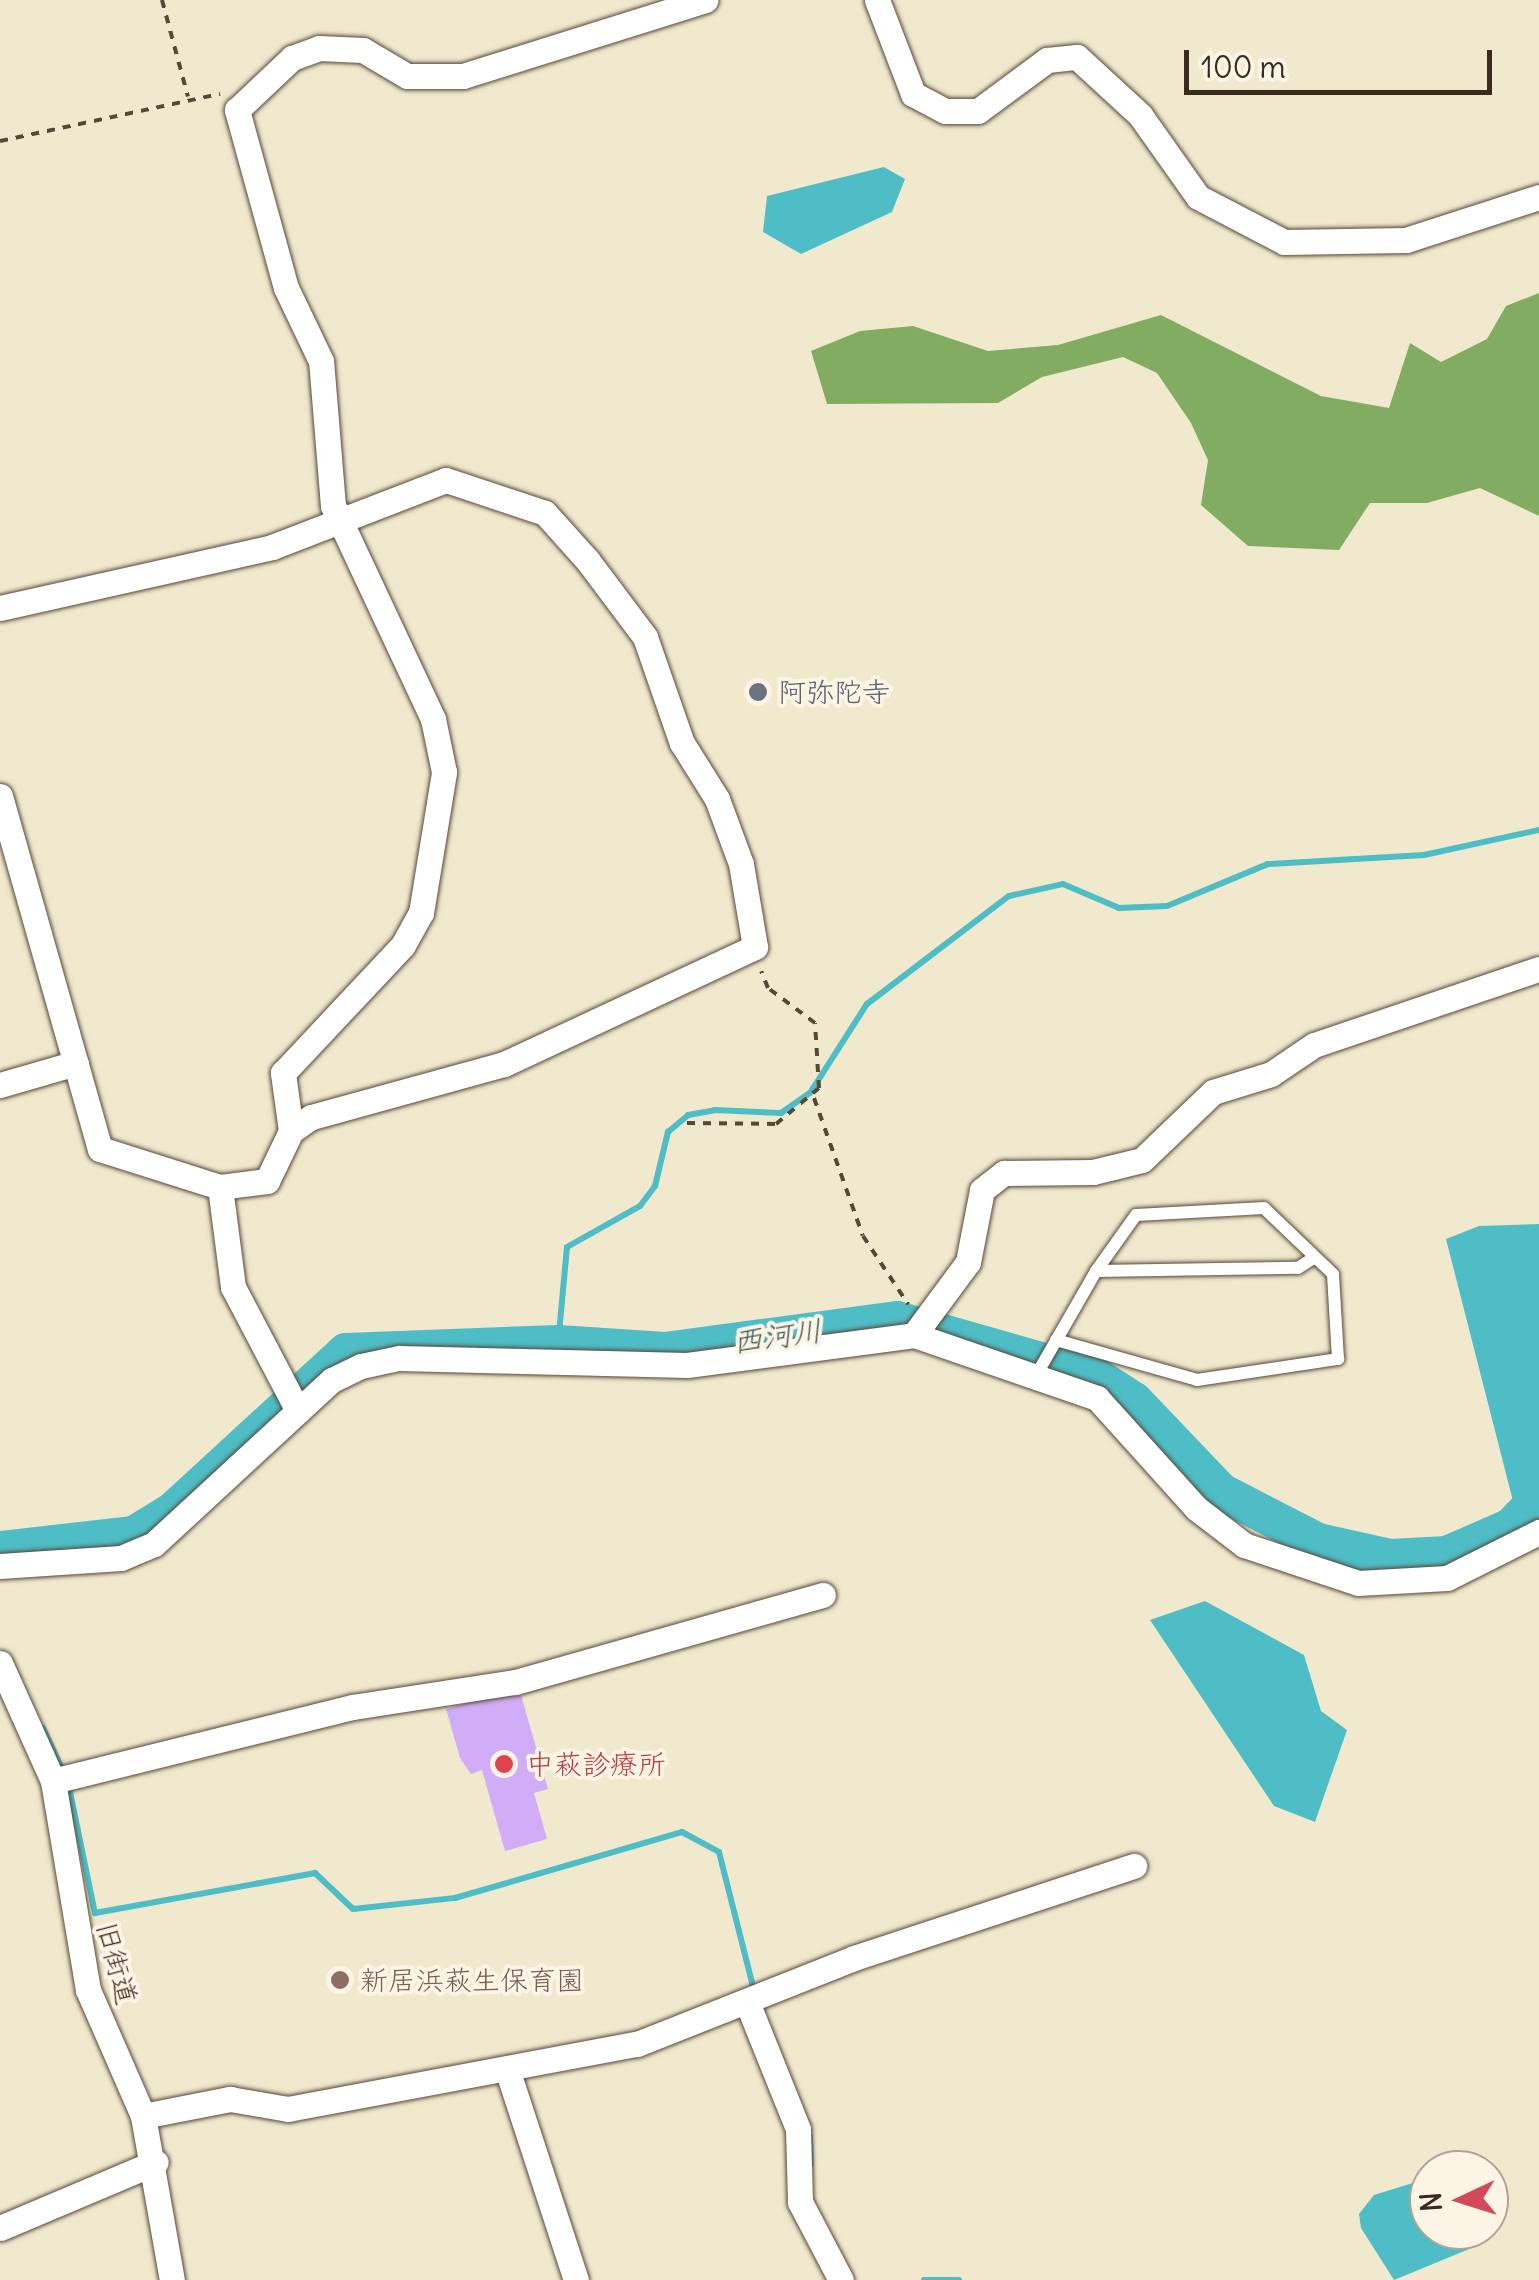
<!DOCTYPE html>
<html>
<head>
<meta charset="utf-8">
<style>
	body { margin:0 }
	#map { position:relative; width:1539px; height:2280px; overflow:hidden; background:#f0e9ce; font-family:Delius,"Klee One",sans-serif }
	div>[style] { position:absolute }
	.forest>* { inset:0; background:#83ac63 }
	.water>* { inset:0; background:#4fbdc6 }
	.stream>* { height:6px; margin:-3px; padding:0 3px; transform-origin:3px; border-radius:3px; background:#4fbdc6 }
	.river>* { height:38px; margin:-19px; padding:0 19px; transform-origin:19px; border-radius:19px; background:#4fbdc6 }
	.building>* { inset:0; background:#d2adf7 }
	.path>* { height:4px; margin-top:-2px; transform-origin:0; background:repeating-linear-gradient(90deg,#564738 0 8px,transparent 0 16px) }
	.roads { filter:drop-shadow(0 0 2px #564738) drop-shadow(0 0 2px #564738) }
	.service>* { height:12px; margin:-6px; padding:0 6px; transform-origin:6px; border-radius:6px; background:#fff }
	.minor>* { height:25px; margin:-12.5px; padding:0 12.5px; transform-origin:12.5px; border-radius:12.5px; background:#fff }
	.dots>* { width:28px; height:28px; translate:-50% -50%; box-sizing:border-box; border:5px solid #fcf5e5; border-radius:50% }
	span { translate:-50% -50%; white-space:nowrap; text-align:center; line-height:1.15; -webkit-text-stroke:8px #fcf5e5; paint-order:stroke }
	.worship-label { font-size:28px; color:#5b616d }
	.left { translate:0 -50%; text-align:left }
	.health-label { font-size:28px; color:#be3a42 }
	.street-label { font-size:28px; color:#3b2a1e }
	.education-label { font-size:28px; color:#785e54 }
	.water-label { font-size:30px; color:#425d59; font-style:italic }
	.north { position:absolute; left:1409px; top:2150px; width:100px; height:100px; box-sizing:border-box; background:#fcf5e5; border:2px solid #afa495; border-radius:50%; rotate:266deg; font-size:28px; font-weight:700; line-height:40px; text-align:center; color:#3b2a1e }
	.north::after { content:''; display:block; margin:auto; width:35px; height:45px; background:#d1495b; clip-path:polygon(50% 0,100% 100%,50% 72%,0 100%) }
	.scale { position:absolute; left:1184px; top:50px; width:308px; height:45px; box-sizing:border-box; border:5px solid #3b2a1e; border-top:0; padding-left:12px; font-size:30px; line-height:35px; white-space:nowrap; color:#3b2a1e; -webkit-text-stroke:8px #fcf5e5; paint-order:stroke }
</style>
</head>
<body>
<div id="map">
	<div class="forest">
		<i style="clip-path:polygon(1539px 293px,1539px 516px,1480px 488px,1427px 503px,1370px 503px,1339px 550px,1248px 546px,1201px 505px,1208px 460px,1191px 423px,1157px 373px,1123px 357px,1042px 377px,998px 403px,827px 404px,811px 351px,860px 331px,913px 326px,988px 351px,1058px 345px,1161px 315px,1321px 396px,1389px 408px,1410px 343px,1441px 362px,1487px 339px,1506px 306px)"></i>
	</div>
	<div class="water">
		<i style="clip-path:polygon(884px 167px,905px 179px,892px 212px,801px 254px,763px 232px,767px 196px)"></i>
		<i style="clip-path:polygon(1539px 1224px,1539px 1508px,1524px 1513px,1515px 1509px,1446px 1239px,1479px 1226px)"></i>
		<i style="clip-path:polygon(1205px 1601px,1304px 1655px,1321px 1711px,1347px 1730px,1315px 1822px,1274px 1806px,1150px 1620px)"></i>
		<i style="clip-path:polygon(1489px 2177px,1495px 2227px,1479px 2245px,1394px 2280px,1361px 2228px,1359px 2214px,1374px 2195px,1429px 2178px,1429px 2230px,1489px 2230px)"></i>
	</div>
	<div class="stream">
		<i style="left:558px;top:1344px;width:97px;rotate:-84.7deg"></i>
		<i style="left:567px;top:1247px;width:84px;rotate:-29.3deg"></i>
		<i style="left:640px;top:1206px;width:25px;rotate:-53deg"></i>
		<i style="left:655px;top:1186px;width:56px;rotate:-76.5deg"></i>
		<i style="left:668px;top:1132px;width:26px;rotate:-40deg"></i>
		<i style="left:688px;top:1115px;width:27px;rotate:-10deg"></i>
		<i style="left:715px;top:1110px;width:66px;rotate:2.6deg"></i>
		<i style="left:781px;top:1113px;width:35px;rotate:-35deg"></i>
		<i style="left:810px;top:1093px;width:106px;rotate:-57.4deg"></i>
		<i style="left:867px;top:1004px;width:178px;rotate:-37.3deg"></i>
		<i style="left:1009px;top:896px;width:55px;rotate:-12.5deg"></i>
		<i style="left:1063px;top:884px;width:61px;rotate:23.2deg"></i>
		<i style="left:1119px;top:908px;width:48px;rotate:-2.4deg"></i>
		<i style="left:1167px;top:906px;width:109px;rotate:-22.6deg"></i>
		<i style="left:1268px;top:864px;width:156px;rotate:-3.3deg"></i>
		<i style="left:1424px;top:855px;width:118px;rotate:-12.3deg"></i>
		<i style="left:43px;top:1728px;width:47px;rotate:65.1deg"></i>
		<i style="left:68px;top:1782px;width:134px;rotate:78.4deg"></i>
		<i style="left:95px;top:1913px;width:224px;rotate:-10.3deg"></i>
		<i style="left:315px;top:1873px;width:52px;rotate:43.5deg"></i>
		<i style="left:353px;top:1909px;width:103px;rotate:-6.2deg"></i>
		<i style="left:455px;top:1898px;width:236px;rotate:-16.2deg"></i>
		<i style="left:682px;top:1832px;width:42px;rotate:28.4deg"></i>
		<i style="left:719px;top:1852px;width:142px;rotate:75.8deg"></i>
		<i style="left:810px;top:2137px;width:27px;rotate:88deg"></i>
		<i style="left:924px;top:2280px;width:35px"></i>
	</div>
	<div class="river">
		<i style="left:0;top:1550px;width:135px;rotate:-6.4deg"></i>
		<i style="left:134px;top:1535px;width:46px;rotate:-31.6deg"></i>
		<i style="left:173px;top:1511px;width:235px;rotate:-42.6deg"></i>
		<i style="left:346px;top:1352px;width:212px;rotate:-2.2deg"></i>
		<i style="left:558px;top:1344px;width:107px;rotate:3.7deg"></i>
		<i style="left:665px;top:1351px;width:234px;rotate:-7.6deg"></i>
		<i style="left:897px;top:1320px;width:208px;rotate:15.9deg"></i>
		<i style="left:1097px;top:1377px;width:44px;rotate:33deg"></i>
		<i style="left:1134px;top:1401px;width:126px;rotate:46.3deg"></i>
		<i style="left:1221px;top:1492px;width:109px;rotate:27.3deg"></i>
		<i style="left:1318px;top:1542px;width:74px;rotate:12.5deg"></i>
		<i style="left:1390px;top:1558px;width:57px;rotate:-3deg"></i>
		<i style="left:1447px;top:1555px;width:70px;rotate:-23.6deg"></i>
		<i style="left:1511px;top:1527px;width:40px;rotate:-46deg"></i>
	</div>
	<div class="building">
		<i style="clip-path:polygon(519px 1688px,548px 1789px,534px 1793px,547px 1839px,505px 1851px,482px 1770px,471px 1774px,460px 1758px,446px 1709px)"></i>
	</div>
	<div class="path">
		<i style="left:162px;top:0;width:100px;rotate:75deg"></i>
		<i style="left:0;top:141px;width:225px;rotate:-12.1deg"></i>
		<i style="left:814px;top:1098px;width:146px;rotate:70.5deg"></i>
		<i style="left:863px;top:1236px;width:82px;rotate:56.5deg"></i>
		<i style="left:687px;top:1123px;width:89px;rotate:0.6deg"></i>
		<i style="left:776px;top:1124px;width:56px;rotate:-39.9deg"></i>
		<i style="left:819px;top:1088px;width:65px;rotate:-93.5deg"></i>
		<i style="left:815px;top:1023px;width:59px;rotate:-143.3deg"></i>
		<i style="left:768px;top:988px;width:18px;rotate:-112deg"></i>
	</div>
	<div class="roads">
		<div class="service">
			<i style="left:1056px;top:1340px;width:147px;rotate:15.8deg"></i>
			<i style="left:1197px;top:1380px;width:143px;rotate:-8.5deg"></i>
			<i style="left:1338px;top:1359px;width:85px;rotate:-93.4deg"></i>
			<i style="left:1333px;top:1274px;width:95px;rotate:-136.3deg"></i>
			<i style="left:1264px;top:1208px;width:128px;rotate:176.9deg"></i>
			<i style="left:1136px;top:1215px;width:69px;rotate:125.5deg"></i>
			<i style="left:1038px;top:1372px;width:116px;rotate:-60.1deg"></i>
			<i style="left:1096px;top:1271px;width:202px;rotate:-0.9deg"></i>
			<i style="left:1298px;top:1268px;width:20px;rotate:-33deg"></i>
		</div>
		<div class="minor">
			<i style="left:877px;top:0;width:101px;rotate:69deg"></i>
			<i style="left:913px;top:94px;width:36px;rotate:28deg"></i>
			<i style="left:945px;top:111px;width:33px"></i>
			<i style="left:978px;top:111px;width:86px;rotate:-36.5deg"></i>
			<i style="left:1047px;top:60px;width:30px;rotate:-6deg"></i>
			<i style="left:1077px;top:57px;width:86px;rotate:42.6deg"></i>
			<i style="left:1140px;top:115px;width:100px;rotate:54.7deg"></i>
			<i style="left:1198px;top:197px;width:97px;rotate:27.6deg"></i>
			<i style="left:1284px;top:242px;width:122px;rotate:-0.9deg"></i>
			<i style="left:1406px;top:240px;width:140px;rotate:-17.9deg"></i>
			<i style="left:0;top:608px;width:279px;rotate:-12.6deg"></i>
			<i style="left:272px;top:547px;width:186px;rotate:-21.1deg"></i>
			<i style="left:446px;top:480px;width:104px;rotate:18.4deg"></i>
			<i style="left:545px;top:513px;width:64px;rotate:48.1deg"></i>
			<i style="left:588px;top:561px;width:95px;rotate:53.1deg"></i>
			<i style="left:645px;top:637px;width:112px;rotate:70.8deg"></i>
			<i style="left:682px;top:743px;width:66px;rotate:58deg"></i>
			<i style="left:717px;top:799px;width:69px;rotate:69.7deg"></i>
			<i style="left:741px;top:864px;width:84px;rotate:80.4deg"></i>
			<i style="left:755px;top:947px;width:277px;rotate:155deg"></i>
			<i style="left:504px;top:1064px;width:200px;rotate:164.6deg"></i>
			<i style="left:311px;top:1117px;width:24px;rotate:145deg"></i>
			<i style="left:291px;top:1131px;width:55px;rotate:115.6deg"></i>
			<i style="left:267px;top:1181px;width:47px;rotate:172.7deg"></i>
			<i style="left:0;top:796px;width:367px;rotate:74.2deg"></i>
			<i style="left:100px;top:1149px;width:126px;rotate:17.6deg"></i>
			<i style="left:220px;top:1187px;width:101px;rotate:82.6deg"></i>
			<i style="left:233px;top:1287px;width:140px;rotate:62.3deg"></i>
			<i style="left:0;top:1085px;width:79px;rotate:-16.1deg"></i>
			<i style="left:291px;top:1131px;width:59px;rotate:-97.9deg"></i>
			<i style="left:283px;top:1073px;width:175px;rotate:-46.8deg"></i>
			<i style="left:403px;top:945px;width:37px;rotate:-61deg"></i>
			<i style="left:421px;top:913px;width:143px;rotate:-80.7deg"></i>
			<i style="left:444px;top:772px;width:54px;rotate:-101.7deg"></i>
			<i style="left:433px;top:719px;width:235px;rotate:-115.1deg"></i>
			<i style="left:333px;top:506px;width:145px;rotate:-94.7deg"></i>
			<i style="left:321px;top:361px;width:81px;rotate:-115.6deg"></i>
			<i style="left:286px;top:288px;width:185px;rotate:-105.4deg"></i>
			<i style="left:237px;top:110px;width:76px;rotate:-43.4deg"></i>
			<i style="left:292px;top:58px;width:29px;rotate:-20deg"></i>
			<i style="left:319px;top:48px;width:44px;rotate:2.6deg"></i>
			<i style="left:363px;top:50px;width:51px;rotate:30.6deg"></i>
			<i style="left:407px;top:76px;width:56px"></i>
			<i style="left:463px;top:76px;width:254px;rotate:-17.4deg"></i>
			<i style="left:914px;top:1335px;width:194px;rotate:19deg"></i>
			<i style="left:1097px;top:1398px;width:148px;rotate:48deg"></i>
			<i style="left:1196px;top:1508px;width:61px;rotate:37.6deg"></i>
			<i style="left:1244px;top:1545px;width:120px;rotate:18.4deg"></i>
			<i style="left:1358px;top:1583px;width:89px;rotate:-3.2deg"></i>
			<i style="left:1447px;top:1578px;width:103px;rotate:-26.6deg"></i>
			<i style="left:0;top:1566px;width:121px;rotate:-3.8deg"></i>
			<i style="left:121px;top:1558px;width:36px;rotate:-23deg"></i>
			<i style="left:154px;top:1544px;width:242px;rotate:-42.7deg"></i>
			<i style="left:332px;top:1380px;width:32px;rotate:-26deg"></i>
			<i style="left:361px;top:1366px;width:39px;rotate:-12deg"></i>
			<i style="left:399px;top:1358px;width:288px;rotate:1.4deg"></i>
			<i style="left:687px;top:1365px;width:229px;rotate:-7.5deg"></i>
			<i style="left:914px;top:1335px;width:91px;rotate:-53.5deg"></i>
			<i style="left:968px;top:1262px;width:73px;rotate:-79deg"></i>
			<i style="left:982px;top:1190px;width:28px;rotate:-38deg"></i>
			<i style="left:1004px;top:1173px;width:89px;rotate:-0.6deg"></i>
			<i style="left:1093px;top:1172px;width:50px;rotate:-13.8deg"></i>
			<i style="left:1142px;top:1160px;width:98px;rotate:-43.8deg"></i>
			<i style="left:1213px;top:1092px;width:61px;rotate:-17.2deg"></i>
			<i style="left:1271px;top:1074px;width:52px;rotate:-34deg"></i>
			<i style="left:1314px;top:1045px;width:237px;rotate:-18.7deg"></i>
			<i style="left:0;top:1663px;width:129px;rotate:65.8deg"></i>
			<i style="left:53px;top:1781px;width:212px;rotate:80.5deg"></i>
			<i style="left:88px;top:1990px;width:137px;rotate:66.4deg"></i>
			<i style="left:143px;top:2116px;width:167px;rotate:80deg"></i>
			<i style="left:53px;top:1781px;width:309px;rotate:-13.9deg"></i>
			<i style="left:353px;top:1707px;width:164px;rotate:-8.8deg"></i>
			<i style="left:515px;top:1682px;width:320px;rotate:-15.8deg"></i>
			<i style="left:749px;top:2007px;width:131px;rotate:68.1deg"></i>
			<i style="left:798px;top:2129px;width:73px;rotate:88.4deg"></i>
			<i style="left:800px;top:2202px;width:88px;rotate:62.3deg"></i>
			<i style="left:508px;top:2072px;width:219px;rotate:71.9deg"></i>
			<i style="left:143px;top:2116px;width:89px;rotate:-11.1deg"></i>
			<i style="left:230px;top:2099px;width:59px;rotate:9.8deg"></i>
			<i style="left:288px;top:2109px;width:355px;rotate:-10.6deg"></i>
			<i style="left:637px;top:2044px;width:233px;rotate:-21.6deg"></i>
			<i style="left:854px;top:1958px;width:295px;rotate:-18.2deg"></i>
			<i style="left:0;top:2228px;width:169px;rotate:-22.9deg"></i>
		</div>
	</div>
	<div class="dots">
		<i style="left:758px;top:692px;background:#6b7280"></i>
		<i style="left:504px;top:1764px;background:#e0444e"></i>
		<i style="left:340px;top:1980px;background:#8d6e63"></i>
	</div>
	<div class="worship-label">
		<span class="left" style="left:778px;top:692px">阿弥陀寺</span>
	</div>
	<div class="health-label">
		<span class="left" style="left:526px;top:1764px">中萩診療所</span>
	</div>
	<div class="street-label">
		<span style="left:117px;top:1963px;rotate:75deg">旧街道</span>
	</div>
	<div class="education-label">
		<span class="left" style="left:360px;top:1980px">新居浜萩生保育園</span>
	</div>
	<div class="water-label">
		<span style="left:777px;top:1336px;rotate:-8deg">西河川</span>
	</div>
	<div class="north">N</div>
	<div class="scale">100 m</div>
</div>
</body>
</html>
